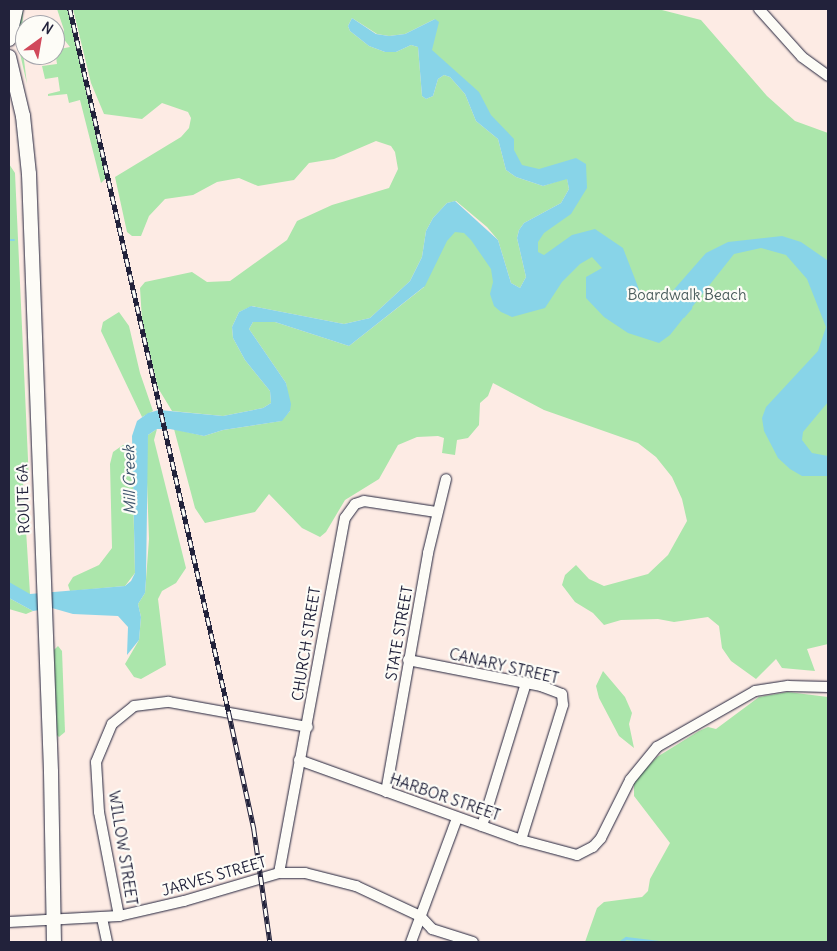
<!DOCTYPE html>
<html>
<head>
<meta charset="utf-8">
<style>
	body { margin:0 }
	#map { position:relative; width:837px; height:951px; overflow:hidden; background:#fdebe4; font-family:Delius,sans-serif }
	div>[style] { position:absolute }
	.green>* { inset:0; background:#abe6ab }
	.water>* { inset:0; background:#88d4e8 }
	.stream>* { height:2.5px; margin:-1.25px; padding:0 1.25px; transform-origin:1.25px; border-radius:1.25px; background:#88d4e8 }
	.roads { filter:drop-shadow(0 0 1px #22223b) drop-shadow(0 0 1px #22223b) }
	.minor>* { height:10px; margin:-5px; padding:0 5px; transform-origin:5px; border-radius:5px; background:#fdfcf7 }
	.major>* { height:14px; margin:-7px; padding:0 7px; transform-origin:7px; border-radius:7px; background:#fdfcf7 }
	.rail>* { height:4.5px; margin-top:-2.25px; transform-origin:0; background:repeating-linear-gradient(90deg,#fdfcf7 0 8px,#22223b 0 16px); box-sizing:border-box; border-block:1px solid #22223b }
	span { translate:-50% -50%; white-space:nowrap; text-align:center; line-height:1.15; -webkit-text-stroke:4.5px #fdfcf7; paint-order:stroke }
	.park-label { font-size:15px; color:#4b5d5d }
	.street-label { font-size:15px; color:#22223b }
	.water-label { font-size:16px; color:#41576f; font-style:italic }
	.frame { position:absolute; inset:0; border:10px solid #22223b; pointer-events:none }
	.north { position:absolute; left:15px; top:15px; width:50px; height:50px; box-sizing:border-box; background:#fdfcf7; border:1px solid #a5a5ac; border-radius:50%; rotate:32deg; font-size:14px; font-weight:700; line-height:20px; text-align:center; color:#22223b }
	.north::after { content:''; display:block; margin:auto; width:18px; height:22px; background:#d1495b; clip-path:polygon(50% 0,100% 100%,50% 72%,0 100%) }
</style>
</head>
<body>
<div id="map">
	<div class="green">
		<i style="clip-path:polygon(20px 9px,23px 9px,22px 44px,27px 84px,18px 45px)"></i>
		<i style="clip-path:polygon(57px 9px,68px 9px,106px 178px,101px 183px,80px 100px,69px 103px,67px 94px,48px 96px,48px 94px,60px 91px,58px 77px,45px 79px,42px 66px,57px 64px,55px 50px,70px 47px,62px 37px,64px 30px)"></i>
		<i style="clip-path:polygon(73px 9px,658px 9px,701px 20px,767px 96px,795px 121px,828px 133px,828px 644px,807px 649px,815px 671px,782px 668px,776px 659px,756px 679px,731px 661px,722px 648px,719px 626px,708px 617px,674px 622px,658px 619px,621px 620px,604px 625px,593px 613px,575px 602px,562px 585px,565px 575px,576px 565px,589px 579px,604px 586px,648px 574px,668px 555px,687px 521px,682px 499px,672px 477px,656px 457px,638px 443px,544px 410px,493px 383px,488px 396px,480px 403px,479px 425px,468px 438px,457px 440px,455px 455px,442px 453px,444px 438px,438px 436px,417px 437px,398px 445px,379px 479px,345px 500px,326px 532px,320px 537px,302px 528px,269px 494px,255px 512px,205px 523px,195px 508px,174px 429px,204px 436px,223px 430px,281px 421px,290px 411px,286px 383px,249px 329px,253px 322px,275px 322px,349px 346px,424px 287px,423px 275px,435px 242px,447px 218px,454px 213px,464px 218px,494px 253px,508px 297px,514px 305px,525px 302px,549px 272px,527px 256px,524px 248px,527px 232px,533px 225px,561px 211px,578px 181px,565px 172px,541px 176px,520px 173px,511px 164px,510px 144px,482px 114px,462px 80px,434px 62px,428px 73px,429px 29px,435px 19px,405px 34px,389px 36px,377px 34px,352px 18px,348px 26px,350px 31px,369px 46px,385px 52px,396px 52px,411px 45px,418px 47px,422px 96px,426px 99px,433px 96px,438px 79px,444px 75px,450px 77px,465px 94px,476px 121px,498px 139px,506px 170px,516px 177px,543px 186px,567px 178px,569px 189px,561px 203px,524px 223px,519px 230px,517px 238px,526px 277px,520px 288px,511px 283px,498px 240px,487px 227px,456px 201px,447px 203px,433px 218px,426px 231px,422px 257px,410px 281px,370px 318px,344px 324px,252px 306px,239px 312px,232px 327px,233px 338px,245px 360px,270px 391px,271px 403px,263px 408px,223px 416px,172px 411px,158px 388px,142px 320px,140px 288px,145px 282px,192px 272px,207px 282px,230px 281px,287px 240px,297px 221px,332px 205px,389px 188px,398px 169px,395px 152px,391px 146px,376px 141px,334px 159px,309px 163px,294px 180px,258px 186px,239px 178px,217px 182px,193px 195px,165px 199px,149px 216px,141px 236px,132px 236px,127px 232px,115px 177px,181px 137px,189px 128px,191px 118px,188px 112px,162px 103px,142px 119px,104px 114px,91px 83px)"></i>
		<i style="clip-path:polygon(9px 164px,15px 173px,29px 481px,23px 482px,30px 594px,9px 592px)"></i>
		<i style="clip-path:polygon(119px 312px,129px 326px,140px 373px,153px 411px,142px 417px,101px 331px,103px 322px)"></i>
		<i style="clip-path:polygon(157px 429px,154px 440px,186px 568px,176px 583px,162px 591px,158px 599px,166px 665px,141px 679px,134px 677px,125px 664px,139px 640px,141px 617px,138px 604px,145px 593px,149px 539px,146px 454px,148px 435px)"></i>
		<i style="clip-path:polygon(123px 445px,132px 446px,135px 573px,125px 586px,70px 591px,68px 585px,73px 577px,99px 565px,112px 548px,110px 464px,113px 452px)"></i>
		<i style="clip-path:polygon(9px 598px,33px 611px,26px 614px,9px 609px)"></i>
		<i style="clip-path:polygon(58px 646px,62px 651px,65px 732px,59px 737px,57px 735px,54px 650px)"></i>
		<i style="clip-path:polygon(603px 671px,625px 697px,632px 713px,629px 724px,634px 748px,619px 736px,599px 698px,596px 686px)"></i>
		<i style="clip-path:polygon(788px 692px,828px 697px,828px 942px,585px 942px,597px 908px,604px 902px,642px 897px,648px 891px,650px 879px,670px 843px,634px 796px,634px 784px,641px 774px,657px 757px,699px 731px,708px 727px,716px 729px,759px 697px)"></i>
	</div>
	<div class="water">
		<i style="clip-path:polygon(352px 18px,376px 34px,389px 36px,405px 34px,435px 19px,439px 22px,432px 50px,479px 92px,491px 115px,514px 139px,514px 150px,522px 165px,539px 169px,576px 158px,586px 164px,587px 188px,571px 214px,544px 233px,538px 242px,538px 252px,544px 255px,572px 235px,595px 229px,623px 248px,640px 292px,654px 299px,670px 294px,706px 253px,728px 242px,782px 236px,801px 242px,827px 260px,828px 402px,803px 432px,802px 440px,812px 453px,828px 456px,828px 476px,802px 476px,790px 469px,778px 458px,764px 431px,762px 418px,766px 407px,818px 351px,826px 327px,807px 279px,786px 255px,761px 248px,734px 254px,670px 335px,659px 343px,628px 333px,604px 317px,586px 298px,586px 277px,602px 268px,592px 257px,580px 264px,562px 282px,545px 308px,512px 317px,501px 312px,494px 306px,490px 294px,493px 282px,491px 269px,471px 240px,464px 233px,455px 232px,447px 241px,425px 286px,349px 346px,275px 322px,253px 322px,249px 329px,286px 383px,291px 404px,290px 411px,282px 421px,223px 430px,204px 436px,170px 429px,157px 429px,148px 435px,146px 579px,145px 593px,138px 604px,141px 617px,139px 640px,127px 655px,128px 627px,118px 616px,73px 614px,52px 608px,33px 611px,9px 598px,9px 582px,30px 594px,125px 586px,131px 581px,135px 573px,132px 436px,137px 421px,148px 413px,159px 410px,223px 416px,263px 408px,271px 403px,270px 391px,245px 360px,233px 338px,232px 327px,239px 312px,251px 306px,344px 324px,370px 318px,410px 281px,422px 257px,426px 231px,433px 218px,447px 203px,455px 201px,498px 240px,511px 283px,520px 288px,526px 277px,517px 238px,519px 230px,524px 223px,561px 203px,569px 189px,567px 179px,543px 186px,516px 177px,506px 170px,498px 139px,476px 121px,465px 94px,450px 77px,444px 75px,438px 79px,433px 96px,426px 99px,422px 96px,418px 47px,411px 45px,396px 52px,385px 52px,369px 46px,350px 31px,348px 26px)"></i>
	</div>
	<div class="stream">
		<i style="left:9px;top:240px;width:5px"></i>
		<i style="left:683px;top:316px;width:11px;rotate:-49deg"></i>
		<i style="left:620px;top:942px;width:7px;rotate:-34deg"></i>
		<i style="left:626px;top:938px;width:33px;rotate:7deg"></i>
	</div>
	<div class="roads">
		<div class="minor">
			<i style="left:759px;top:9px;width:64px;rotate:48.1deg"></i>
			<i style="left:802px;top:57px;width:32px;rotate:36deg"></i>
			<i style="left:408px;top:660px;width:136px;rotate:11.1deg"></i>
			<i style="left:541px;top:686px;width:22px;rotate:21deg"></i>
			<i style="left:562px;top:694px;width:11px;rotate:85deg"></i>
			<i style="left:563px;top:705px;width:141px;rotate:107.3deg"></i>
			<i style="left:299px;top:760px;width:236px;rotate:19.8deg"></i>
			<i style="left:521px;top:840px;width:58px;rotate:15deg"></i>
			<i style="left:577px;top:855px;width:18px;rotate:-27deg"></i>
			<i style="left:593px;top:847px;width:12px;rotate:-48deg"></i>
			<i style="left:601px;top:838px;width:65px;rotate:-63.4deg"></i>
			<i style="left:630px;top:780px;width:43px;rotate:-50.7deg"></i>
			<i style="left:657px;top:747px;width:113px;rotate:-29.7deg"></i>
			<i style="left:755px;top:691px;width:33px;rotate:-9deg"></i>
			<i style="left:788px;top:686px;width:40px;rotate:1.4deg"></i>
			<i style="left:386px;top:792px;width:243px;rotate:-80deg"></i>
			<i style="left:428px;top:553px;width:76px;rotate:-76.3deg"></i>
			<i style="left:482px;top:826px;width:150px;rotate:-72.9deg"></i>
			<i style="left:279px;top:873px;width:361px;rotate:-79.5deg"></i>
			<i style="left:345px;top:518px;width:17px;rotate:-54deg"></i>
			<i style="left:355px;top:504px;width:9px;rotate:-18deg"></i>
			<i style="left:364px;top:501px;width:73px;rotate:8.7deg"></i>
			<i style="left:119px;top:916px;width:106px;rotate:-100.9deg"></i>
			<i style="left:99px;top:812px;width:50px;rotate:-93.4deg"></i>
			<i style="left:96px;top:762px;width:41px;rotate:-67.2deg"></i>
			<i style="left:112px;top:724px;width:28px;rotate:-39deg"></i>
			<i style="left:134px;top:706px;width:35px;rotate:-7deg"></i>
			<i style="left:169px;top:702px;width:141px;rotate:10.2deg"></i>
			<i style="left:102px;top:918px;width:25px;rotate:78deg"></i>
			<i style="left:9px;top:922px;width:110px;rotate:-3.1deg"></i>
			<i style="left:119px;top:916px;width:67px;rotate:-13deg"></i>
			<i style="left:184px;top:901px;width:99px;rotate:-16.4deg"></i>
			<i style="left:279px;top:873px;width:26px"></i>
			<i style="left:305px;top:873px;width:53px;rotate:14.3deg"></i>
			<i style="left:356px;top:886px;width:71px;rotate:25.1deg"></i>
			<i style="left:420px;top:916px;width:18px;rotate:47deg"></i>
			<i style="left:432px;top:929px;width:43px;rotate:17.6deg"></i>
			<i style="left:411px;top:942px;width:132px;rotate:-69.6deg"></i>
		</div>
		<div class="major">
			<i style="left:9px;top:39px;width:31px;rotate:-77deg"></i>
			<i style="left:9px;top:57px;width:61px;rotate:76.7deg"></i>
			<i style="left:23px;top:116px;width:58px;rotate:84.1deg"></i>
			<i style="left:29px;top:174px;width:598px;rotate:87.89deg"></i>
			<i style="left:51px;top:772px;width:170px;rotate:89deg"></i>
		</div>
	</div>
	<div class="rail">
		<i style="left:70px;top:9px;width:722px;rotate:77.27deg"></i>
		<i style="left:229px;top:713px;width:119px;rotate:77.8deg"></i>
		<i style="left:254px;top:829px;width:114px;rotate:81.9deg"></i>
	</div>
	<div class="park-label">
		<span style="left:687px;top:295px">Boardwalk Beach</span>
	</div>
	<div class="street-label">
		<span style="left:23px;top:499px;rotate:-92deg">ROUTE 6A</span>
		<span style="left:399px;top:633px;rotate:-80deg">STATE STREET</span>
		<span style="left:306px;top:644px;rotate:-81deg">CHURCH STREET</span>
		<span style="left:504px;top:666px;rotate:13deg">CANARY STREET</span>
		<span style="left:445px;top:797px;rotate:19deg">HARBOR STREET</span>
		<span style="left:123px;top:848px;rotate:81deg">WILLOW STREET</span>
		<span style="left:214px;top:876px;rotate:-16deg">JARVES STREET</span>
	</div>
	<div class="water-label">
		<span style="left:129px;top:480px;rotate:-91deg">Mill Creek</span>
	</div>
	<div class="frame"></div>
	<div class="north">N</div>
</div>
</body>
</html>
